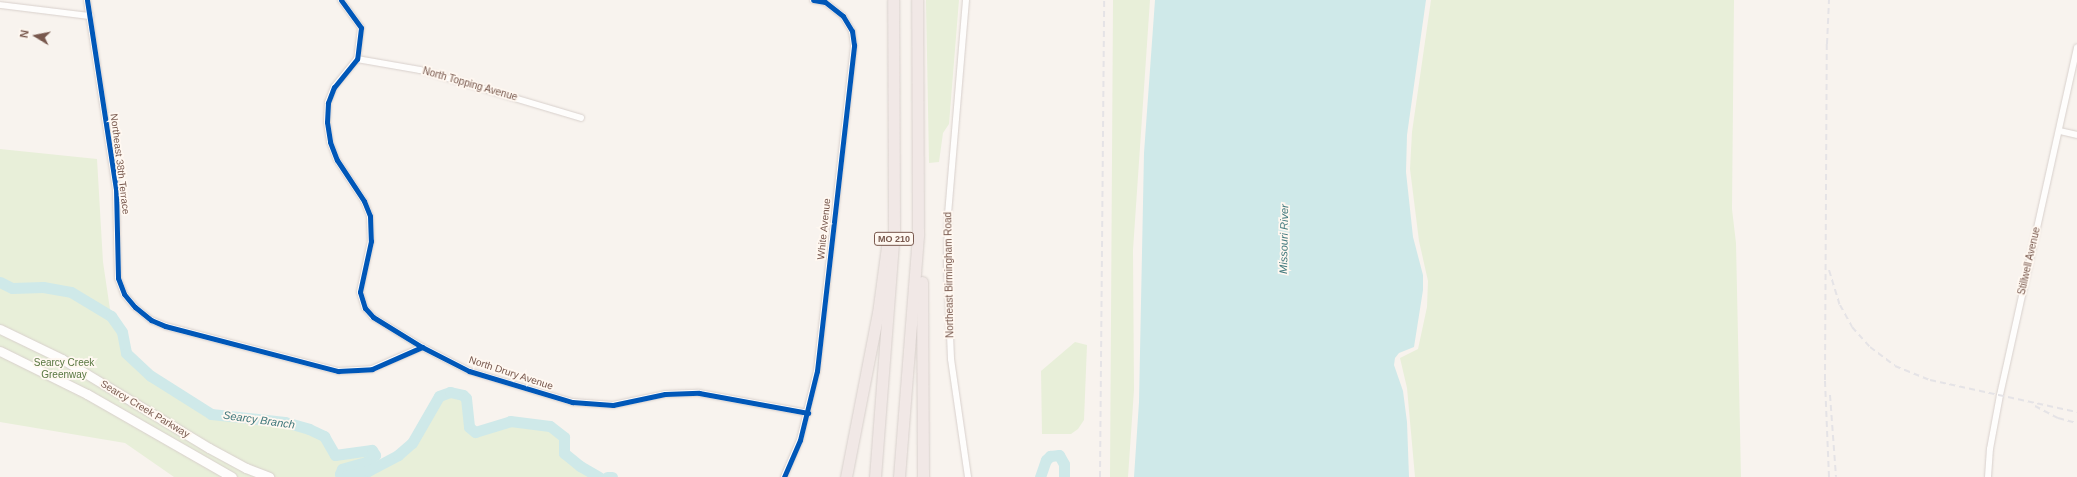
<!DOCTYPE html>
<html>
<head>
<meta charset="utf-8">
<style>
	body { margin:0 }
	#map { position:relative; width:2077px; height:477px; overflow:hidden; background:#f8f3ee; font-family:Arial,sans-serif }
	div>[style] { position:absolute }
	.green>* { inset:0; background:#e8efd9 }
	.water>* { inset:0; background:#cfe9e9 }
	.river>* { height:11px; margin:-5.5px; padding:0 5.5px; transform-origin:5.5px; border-radius:5.5px; background:#cfe9e9 }
	.roads { filter:drop-shadow(0 0 1px #d8d0cc) drop-shadow(0 0 1px #d8d0cc) }
	.street>* { height:6px; margin:-3px; padding:0 3px; transform-origin:3px; border-radius:3px; background:#fefdfc }
	.secondary>* { height:9px; margin:-4.5px; padding:0 4.5px; transform-origin:4.5px; border-radius:4.5px; background:#fefdfc }
	.highway>* { height:11px; margin:-5.5px; padding:0 5.5px; transform-origin:5.5px; border-radius:5.5px; background:#f1e8e6 }
	.rail>* { height:2px; margin-top:-1px; transform-origin:0; background:repeating-linear-gradient(90deg,#e5e3e6 0 6px,transparent 0 10px) }
	.cycleway>* { height:5px; margin:-2.5px; padding:0 2.5px; transform-origin:2.5px; border-radius:2.5px; background:#0057b8 }
	span { translate:-50% -50%; white-space:nowrap; text-align:center; line-height:1.15; -webkit-text-stroke:3.5px #fff8f1; paint-order:stroke }
	.shield-label span { padding:1px 3px; background:#fff8f1; border:1px solid; border-radius:3px; -webkit-text-stroke-width:0 }
	.shield-label { font-size:9px; color:#78584d; font-weight:700 }
	.street-label { font-size:10px; color:#78584d }
	.park-label { font-size:10px; color:#587741 }
	.water-label { font-size:11px; color:#40787c; font-style:italic }
	.north { position:absolute; left:16px; top:16px; width:40px; height:40px; -webkit-text-stroke:3px #fff8f1; paint-order:stroke; rotate:280deg; font-size:11px; font-weight:700; line-height:16px; text-align:center; color:#78584d }
	.north::after { content:''; display:block; margin:auto; width:14px; height:18px; background:#78584d; clip-path:polygon(50% 0,100% 100%,50% 72%,0 100%) }
</style>
</head>
<body>
<div id="map">
	<div class="green">
		<i style="clip-path:polygon(926px 0,959px 0,949px 124px,943px 133px,939px 162px,929px 163px)"></i>
		<i style="clip-path:polygon(1113px 0,1150px 0,1133px 250px,1134px 390px,1128px 477px,1110px 477px)"></i>
		<i style="clip-path:polygon(1431px 0,1734px 0,1732px 209px,1736px 243px,1741px 477px,1415px 477px,1407px 388px,1400px 358px,1418px 349px,1427px 307px,1428px 281px,1419px 241px,1410px 169px,1412px 132px)"></i>
		<i style="clip-path:polygon(0 149px,97px 159px,103px 262px,111px 316px,122px 332px,126px 353px,151px 376px,211px 414px,285px 422px,309px 429px,324px 436px,335px 455px,372px 450px,375px 455px,366px 462px,342px 469px,340px 474px,346px 476px,368px 471px,398px 455px,412px 443px,439px 396px,450px 392px,463px 395px,466px 398px,469px 427px,475px 432px,510px 421px,550px 426px,564px 437px,564px 453px,580px 466px,599px 477px,174px 477px,125px 443px,0 422px)"></i>
		<i style="clip-path:polygon(1075px 342px,1087px 345px,1084px 420px,1078px 429px,1071px 434px,1042px 434px,1041px 371px)"></i>
	</div>
	<div class="water">
		<i style="clip-path:polygon(1155px 0,1426px 0,1407px 135px,1406px 172px,1413px 237px,1423px 275px,1423px 290px,1414px 347px,1399px 353px,1395px 358px,1394px 365px,1403px 391px,1407px 422px,1409px 477px,1134px 477px,1139px 402px,1144px 153px)"></i>
	</div>
	<div class="river">
		<i style="left:0;top:282px;width:13px;rotate:27deg"></i>
		<i style="left:12px;top:288px;width:31px;rotate:-2deg"></i>
		<i style="left:43px;top:287px;width:28px;rotate:10deg"></i>
		<i style="left:71px;top:292px;width:47px;rotate:31deg"></i>
		<i style="left:111px;top:316px;width:19px;rotate:55deg"></i>
		<i style="left:122px;top:332px;width:21px;rotate:79deg"></i>
		<i style="left:126px;top:353px;width:34px;rotate:43deg"></i>
		<i style="left:151px;top:376px;width:71px;rotate:32.3deg"></i>
		<i style="left:211px;top:414px;width:74px;rotate:6.2deg"></i>
		<i style="left:285px;top:422px;width:25px;rotate:16deg"></i>
		<i style="left:309px;top:429px;width:17px;rotate:25deg"></i>
		<i style="left:324px;top:436px;width:22px;rotate:60deg"></i>
		<i style="left:335px;top:455px;width:37px;rotate:-8deg"></i>
		<i style="left:372px;top:450px;width:6px;rotate:59deg"></i>
		<i style="left:375px;top:455px;width:11px;rotate:142deg"></i>
		<i style="left:366px;top:462px;width:25px;rotate:164deg"></i>
		<i style="left:342px;top:469px;width:5px;rotate:112deg"></i>
		<i style="left:340px;top:474px;width:6px;rotate:18deg"></i>
		<i style="left:346px;top:476px;width:23px;rotate:-13deg"></i>
		<i style="left:368px;top:471px;width:34px;rotate:-28deg"></i>
		<i style="left:398px;top:455px;width:18px;rotate:-41deg"></i>
		<i style="left:412px;top:443px;width:54px;rotate:-60.1deg"></i>
		<i style="left:439px;top:396px;width:12px;rotate:-20deg"></i>
		<i style="left:450px;top:392px;width:13px;rotate:13deg"></i>
		<i style="left:463px;top:395px;width:4px;rotate:45deg"></i>
		<i style="left:466px;top:398px;width:29px;rotate:84deg"></i>
		<i style="left:469px;top:427px;width:8px;rotate:40deg"></i>
		<i style="left:475px;top:432px;width:37px;rotate:-17deg"></i>
		<i style="left:510px;top:421px;width:40px;rotate:7.1deg"></i>
		<i style="left:550px;top:426px;width:18px;rotate:38deg"></i>
		<i style="left:564px;top:437px;width:16px;rotate:90deg"></i>
		<i style="left:564px;top:453px;width:21px;rotate:39deg"></i>
		<i style="left:580px;top:466px;width:22px;rotate:30deg"></i>
		<i style="left:607px;top:477px;width:5px"></i>
		<i style="left:1040px;top:477px;width:18px;rotate:-71deg"></i>
		<i style="left:1046px;top:460px;width:6px;rotate:-45deg"></i>
		<i style="left:1050px;top:456px;width:9px;rotate:-6deg"></i>
		<i style="left:1059px;top:455px;width:10px;rotate:61deg"></i>
		<i style="left:1064px;top:464px;width:13px;rotate:90deg"></i>
	</div>
	<div class="roads">
		<div class="street">
			<i style="left:87px;top:0;width:191px;rotate:81.3deg"></i>
			<i style="left:116px;top:189px;width:89px;rotate:88.7deg"></i>
			<i style="left:118px;top:278px;width:17px;rotate:69deg"></i>
			<i style="left:124px;top:294px;width:17px;rotate:50deg"></i>
			<i style="left:135px;top:307px;width:21px;rotate:39deg"></i>
			<i style="left:151px;top:320px;width:15px;rotate:23deg"></i>
			<i style="left:165px;top:326px;width:179px;rotate:14.6deg"></i>
			<i style="left:338px;top:371px;width:34px;rotate:-3deg"></i>
			<i style="left:372px;top:369px;width:55px;rotate:-23.7deg"></i>
			<i style="left:341px;top:0;width:34px;rotate:54deg"></i>
			<i style="left:361px;top:28px;width:31px;rotate:97deg"></i>
			<i style="left:357px;top:59px;width:36px;rotate:129deg"></i>
			<i style="left:334px;top:87px;width:17px;rotate:111deg"></i>
			<i style="left:328px;top:103px;width:19px;rotate:93deg"></i>
			<i style="left:327px;top:122px;width:20px;rotate:81deg"></i>
			<i style="left:330px;top:142px;width:19px;rotate:69deg"></i>
			<i style="left:337px;top:160px;width:49px;rotate:56.6deg"></i>
			<i style="left:364px;top:201px;width:16px;rotate:68deg"></i>
			<i style="left:370px;top:216px;width:25px;rotate:88deg"></i>
			<i style="left:371px;top:241px;width:52px;rotate:102.2deg"></i>
			<i style="left:360px;top:292px;width:17px;rotate:73deg"></i>
			<i style="left:365px;top:308px;width:12px;rotate:48deg"></i>
			<i style="left:373px;top:317px;width:57px;rotate:31.5deg"></i>
			<i style="left:422px;top:347px;width:53px;rotate:27.1deg"></i>
			<i style="left:469px;top:371px;width:108px;rotate:16.8deg"></i>
			<i style="left:572px;top:402px;width:41px;rotate:4.2deg"></i>
			<i style="left:613px;top:405px;width:53px;rotate:-11.9deg"></i>
			<i style="left:665px;top:394px;width:34px;rotate:-2deg"></i>
			<i style="left:699px;top:393px;width:111px;rotate:10.4deg"></i>
			<i style="left:966px;top:0;width:217px;rotate:94.8deg"></i>
			<i style="left:948px;top:216px;width:47px;rotate:91.2deg"></i>
			<i style="left:947px;top:263px;width:96px;rotate:87.6deg"></i>
			<i style="left:951px;top:359px;width:119px;rotate:81.8deg"></i>
			<i style="left:0;top:5px;width:91px;rotate:7deg"></i>
			<i style="left:357px;top:59px;width:64px;rotate:9.9deg"></i>
			<i style="left:420px;top:70px;width:168px;rotate:16.6deg"></i>
			<i style="left:2060px;top:131px;width:17px;rotate:13deg"></i>
			<i style="left:784px;top:477px;width:40px;rotate:-66.6deg"></i>
			<i style="left:800px;top:440px;width:71px;rotate:-76.2deg"></i>
			<i style="left:817px;top:371px;width:328px;rotate:-83.5deg"></i>
			<i style="left:854px;top:45px;width:14px;rotate:-98deg"></i>
			<i style="left:852px;top:31px;width:17px;rotate:-121deg"></i>
			<i style="left:843px;top:16px;width:23px;rotate:-142deg"></i>
			<i style="left:825px;top:2px;width:12px;rotate:-171deg"></i>
			<i style="left:1988px;top:477px;width:28px;rotate:-86deg"></i>
			<i style="left:1990px;top:449px;width:55px;rotate:-79.5deg"></i>
			<i style="left:2000px;top:395px;width:356px;rotate:-77.5deg"></i>
		</div>
		<div class="secondary">
			<i style="left:0;top:329px;width:69px;rotate:25.8deg"></i>
			<i style="left:62px;top:359px;width:172px;rotate:31.2deg"></i>
			<i style="left:209px;top:448px;width:42px;rotate:28.4deg"></i>
			<i style="left:246px;top:468px;width:25px;rotate:21deg"></i>
			<i style="left:0;top:351px;width:97px;rotate:26.3deg"></i>
			<i style="left:87px;top:394px;width:167px;rotate:29.8deg"></i>
		</div>
		<div class="highway">
			<i style="left:922px;top:282px;width:195px;rotate:89.7deg"></i>
			<i style="left:846px;top:477px;width:167px;rotate:-79deg"></i>
			<i style="left:878px;top:313px;width:68px;rotate:-82.3deg"></i>
			<i style="left:875px;top:477px;width:248px;rotate:-85.6deg"></i>
			<i style="left:894px;top:230px;width:230px;rotate:-90.2deg"></i>
			<i style="left:899px;top:477px;width:244px;rotate:-85.5deg"></i>
			<i style="left:918px;top:234px;width:234px;rotate:-90.2deg"></i>
		</div>
	</div>
	<div class="rail">
		<i style="left:1829px;top:270px;width:37px;rotate:73deg"></i>
		<i style="left:1840px;top:305px;width:25px;rotate:61deg"></i>
		<i style="left:1852px;top:327px;width:27px;rotate:48deg"></i>
		<i style="left:1870px;top:347px;width:31px;rotate:37deg"></i>
		<i style="left:1895px;top:366px;width:38px;rotate:22deg"></i>
		<i style="left:1930px;top:380px;width:150px;rotate:12.3deg"></i>
		<i style="left:1830px;top:395px;width:82px;rotate:85.8deg"></i>
		<i style="left:2035px;top:406px;width:26px;rotate:28deg"></i>
		<i style="left:2058px;top:418px;width:20px;rotate:15deg"></i>
		<i style="left:1100px;top:477px;width:477px;rotate:-89.5deg"></i>
		<i style="left:1829px;top:477px;width:97px;rotate:-92.4deg"></i>
		<i style="left:1825px;top:380px;width:336px;rotate:-89.7deg"></i>
		<i style="left:1827px;top:44px;width:44px;rotate:-87.4deg"></i>
	</div>
	<div class="cycleway">
		<i style="left:87px;top:0;width:191px;rotate:81.3deg"></i>
		<i style="left:116px;top:189px;width:89px;rotate:88.7deg"></i>
		<i style="left:118px;top:278px;width:17px;rotate:69deg"></i>
		<i style="left:124px;top:294px;width:17px;rotate:50deg"></i>
		<i style="left:135px;top:307px;width:21px;rotate:39deg"></i>
		<i style="left:151px;top:320px;width:15px;rotate:23deg"></i>
		<i style="left:165px;top:326px;width:179px;rotate:14.6deg"></i>
		<i style="left:338px;top:371px;width:34px;rotate:-3deg"></i>
		<i style="left:372px;top:369px;width:55px;rotate:-23.7deg"></i>
		<i style="left:341px;top:0;width:34px;rotate:54deg"></i>
		<i style="left:361px;top:28px;width:31px;rotate:97deg"></i>
		<i style="left:357px;top:59px;width:36px;rotate:129deg"></i>
		<i style="left:334px;top:87px;width:17px;rotate:111deg"></i>
		<i style="left:328px;top:103px;width:19px;rotate:93deg"></i>
		<i style="left:327px;top:122px;width:20px;rotate:81deg"></i>
		<i style="left:330px;top:142px;width:19px;rotate:69deg"></i>
		<i style="left:337px;top:160px;width:49px;rotate:56.6deg"></i>
		<i style="left:364px;top:201px;width:16px;rotate:68deg"></i>
		<i style="left:370px;top:216px;width:25px;rotate:88deg"></i>
		<i style="left:371px;top:241px;width:52px;rotate:102.2deg"></i>
		<i style="left:360px;top:292px;width:17px;rotate:73deg"></i>
		<i style="left:365px;top:308px;width:12px;rotate:48deg"></i>
		<i style="left:373px;top:317px;width:57px;rotate:31.5deg"></i>
		<i style="left:422px;top:347px;width:53px;rotate:27.1deg"></i>
		<i style="left:469px;top:371px;width:108px;rotate:16.8deg"></i>
		<i style="left:572px;top:402px;width:41px;rotate:4.2deg"></i>
		<i style="left:613px;top:405px;width:53px;rotate:-11.9deg"></i>
		<i style="left:665px;top:394px;width:34px;rotate:-2deg"></i>
		<i style="left:699px;top:393px;width:111px;rotate:10.4deg"></i>
		<i style="left:784px;top:477px;width:40px;rotate:-66.6deg"></i>
		<i style="left:800px;top:440px;width:71px;rotate:-76.2deg"></i>
		<i style="left:817px;top:371px;width:328px;rotate:-83.5deg"></i>
		<i style="left:854px;top:45px;width:14px;rotate:-98deg"></i>
		<i style="left:852px;top:31px;width:17px;rotate:-121deg"></i>
		<i style="left:843px;top:16px;width:23px;rotate:-142deg"></i>
		<i style="left:825px;top:2px;width:12px;rotate:-171deg"></i>
	</div>
	<div class="shield-label">
		<span style="left:894px;top:239px">MO 210</span>
	</div>
	<div class="street-label">
		<span style="left:470px;top:84px;rotate:16deg">North Topping Avenue</span>
		<span style="left:120px;top:164px;rotate:83deg">Northeast 38th Terrace</span>
		<span style="left:824px;top:229px;rotate:-84deg">White Avenue</span>
		<span style="left:2029px;top:261px;rotate:-77deg">Stillwell Avenue</span>
		<span style="left:949px;top:275px;rotate:-91deg">Northeast Birmingham Road</span>
		<span style="left:511px;top:373px;rotate:18deg">North Drury Avenue</span>
		<span style="left:145px;top:409px;rotate:31deg">Searcy Creek Parkway</span>
	</div>
	<div class="park-label">
		<span style="left:64px;top:368px">Searcy Creek<br>Greenway</span>
	</div>
	<div class="water-label">
		<span style="left:1284px;top:239px;rotate:-89deg">Missouri River</span>
		<span style="left:259px;top:420px;rotate:8deg">Searcy Branch</span>
	</div>
	<div class="north">N</div>
</div>
</body>
</html>
